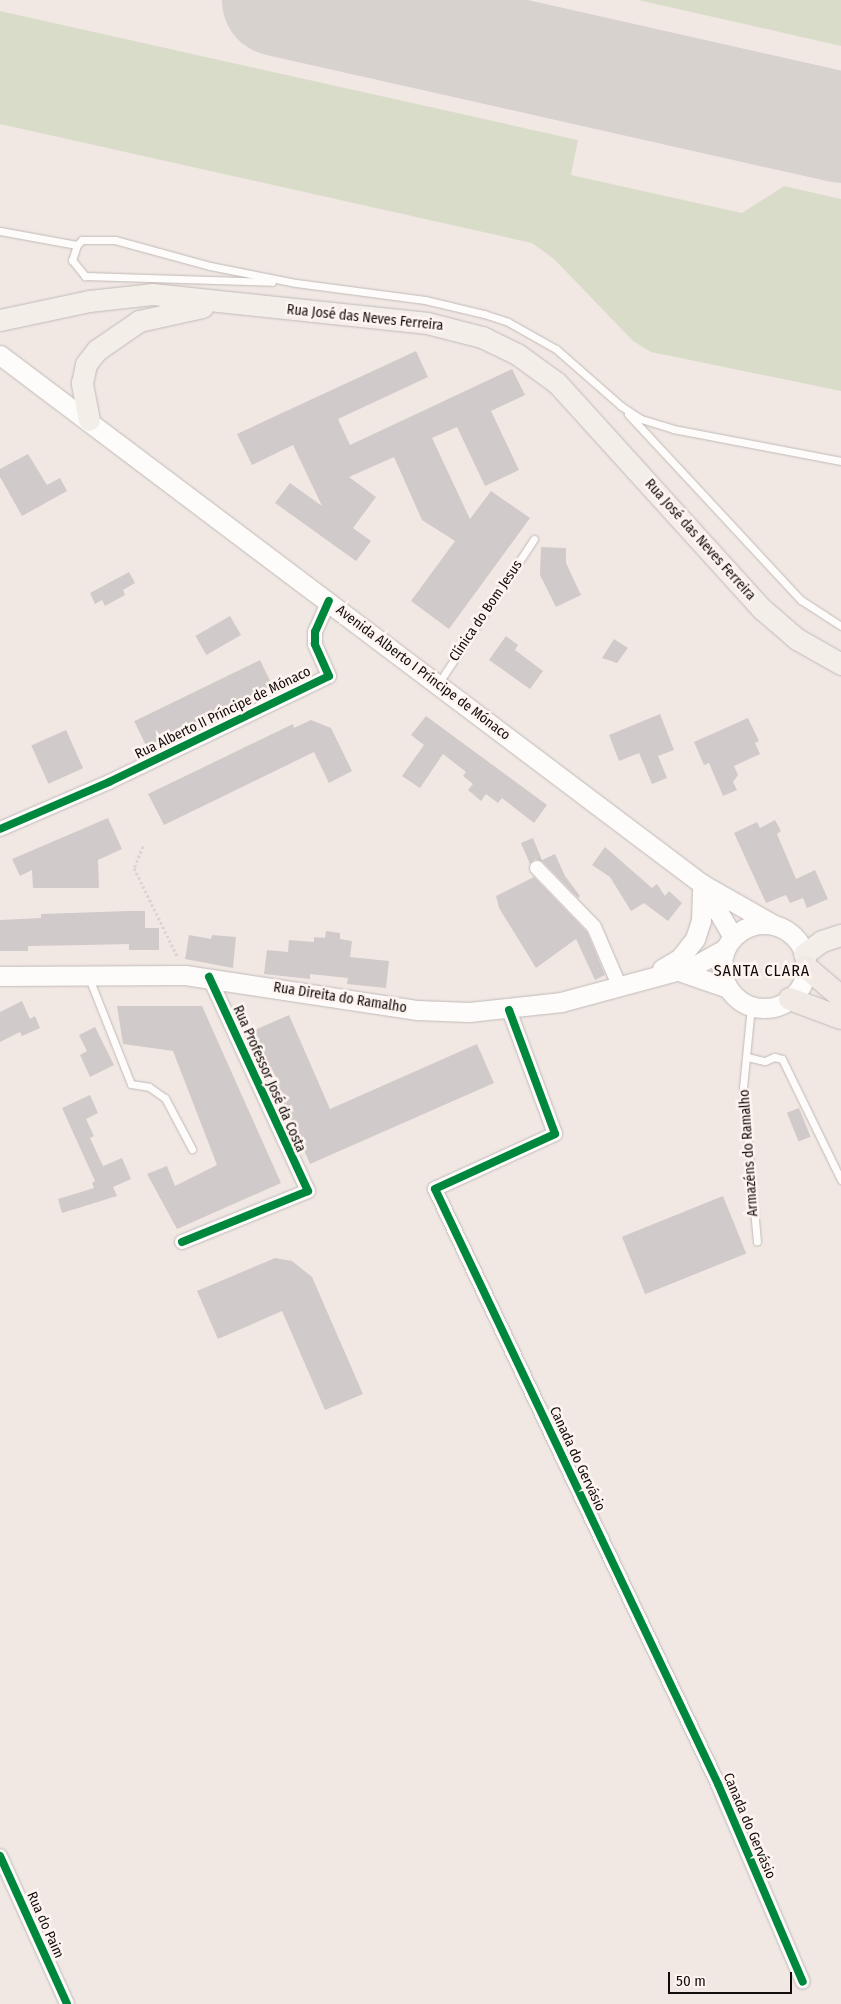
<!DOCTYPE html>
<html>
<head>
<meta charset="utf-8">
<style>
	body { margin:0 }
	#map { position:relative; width:841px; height:2004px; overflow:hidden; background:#f1e8e4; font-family:"Fira Sans Condensed",sans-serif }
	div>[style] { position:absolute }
	.green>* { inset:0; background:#dadcca }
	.runway>* { height:111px; margin:-55.5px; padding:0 55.5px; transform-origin:55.5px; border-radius:55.5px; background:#d8d2cf }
	.building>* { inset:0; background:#d1caca; transform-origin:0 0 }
	.path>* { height:3px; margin-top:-1.5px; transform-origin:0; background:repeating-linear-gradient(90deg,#d8d5d4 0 2.5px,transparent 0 5px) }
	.roads { filter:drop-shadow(0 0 1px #c1bab7) drop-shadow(0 0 1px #c1bab7) }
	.service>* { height:7px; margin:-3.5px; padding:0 3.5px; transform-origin:3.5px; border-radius:3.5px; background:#fdfcfb }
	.minor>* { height:14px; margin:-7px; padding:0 7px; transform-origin:7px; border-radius:7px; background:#fdfcfb }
	.secondary>* { height:19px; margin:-9.5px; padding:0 9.5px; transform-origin:9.5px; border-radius:9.5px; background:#fdfcfb }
	.secondary>.ring { margin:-9.5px; padding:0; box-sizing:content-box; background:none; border:19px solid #fdfcfb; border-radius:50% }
	.primary>* { height:21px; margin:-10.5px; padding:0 10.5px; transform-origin:10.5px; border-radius:10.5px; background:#f4eee9 }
	.trunk>* { height:22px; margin:-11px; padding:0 11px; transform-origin:11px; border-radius:11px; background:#f1eae4 }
	.cycleway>* { height:8px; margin:-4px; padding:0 4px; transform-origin:4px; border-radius:4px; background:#00873e }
	span { translate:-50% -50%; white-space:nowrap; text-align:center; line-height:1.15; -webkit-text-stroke:5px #fef4f0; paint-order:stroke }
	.street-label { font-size:14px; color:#110c0a }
	.quarter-label { font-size:16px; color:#110c0a; letter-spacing:1px }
	.scale { position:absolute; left:668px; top:1972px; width:124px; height:22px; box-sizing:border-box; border:2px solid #110c0a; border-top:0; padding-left:6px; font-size:15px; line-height:18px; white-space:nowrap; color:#110c0a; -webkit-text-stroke:4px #fef4f0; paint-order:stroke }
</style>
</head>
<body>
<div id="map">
	<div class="green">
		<i style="clip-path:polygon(638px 0,841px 0,841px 46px)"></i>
		<i style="clip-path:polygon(0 11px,578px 140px,571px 175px,742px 213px,784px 186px,841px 199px,841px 391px,651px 352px,633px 341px,554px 259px,532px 243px,0 124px)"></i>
	</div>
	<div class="runway">
		<i style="left:277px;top:0;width:578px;rotate:12.69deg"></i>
	</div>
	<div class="building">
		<i style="clip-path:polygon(416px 351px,428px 377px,338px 419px,350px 445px,512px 369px,525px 395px,491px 411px,519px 470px,485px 486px,457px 427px,432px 438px,470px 519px,491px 491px,530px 518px,449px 629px,411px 601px,455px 541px,422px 520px,394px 457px,349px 477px,376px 497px,353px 528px,371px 541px,356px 561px,275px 503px,290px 483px,322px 506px,293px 445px,252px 465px,237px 434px)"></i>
		<i style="clip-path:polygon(28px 454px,47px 485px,60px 478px,67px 491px,22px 516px,0 477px,0 469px)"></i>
		<i style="clip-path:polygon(541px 547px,566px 548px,566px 563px,581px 595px,556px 607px,540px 575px)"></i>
		<i style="clip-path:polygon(129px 572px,135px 583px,123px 590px,125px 595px,105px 606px,102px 600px,95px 604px,90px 593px)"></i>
		<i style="left:230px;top:616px;width:22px;height:40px;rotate:60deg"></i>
		<i style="clip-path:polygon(506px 636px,518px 645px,515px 650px,543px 671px,530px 689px,489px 660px)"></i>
		<i style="clip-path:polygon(614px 639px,628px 648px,617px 663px,602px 658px)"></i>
		<i style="left:260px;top:660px;width:28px;height:140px;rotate:64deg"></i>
		<i style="clip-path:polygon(660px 714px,674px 750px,658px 756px,667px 778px,652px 784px,639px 753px,619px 761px,609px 735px)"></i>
		<i style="clip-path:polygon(426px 716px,547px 805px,534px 823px,502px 798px,498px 803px,486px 794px,481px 801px,468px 790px,473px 784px,463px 776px,466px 772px,443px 754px,420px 788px,402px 776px,424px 745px,411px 735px)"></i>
		<i style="clip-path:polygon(748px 718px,759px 741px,755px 743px,760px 754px,734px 766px,738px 775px,733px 782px,737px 790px,723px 796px,709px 763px,704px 765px,694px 742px)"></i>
		<i style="clip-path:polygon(311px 720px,331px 728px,352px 771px,329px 783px,314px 752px,164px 825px,148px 794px,293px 724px,294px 728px)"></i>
		<i style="left:66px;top:730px;width:42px;height:38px;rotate:66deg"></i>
		<i style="clip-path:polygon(108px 818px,122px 849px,98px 860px,99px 888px,33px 888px,32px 870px,20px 876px,12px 859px)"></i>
		<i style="clip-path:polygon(775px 820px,781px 831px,777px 834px,796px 879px,815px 870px,828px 899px,807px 908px,803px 898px,790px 903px,786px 895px,766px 903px,734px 833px,757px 822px,760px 828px)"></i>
		<i style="clip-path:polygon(533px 838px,542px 860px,555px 854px,565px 876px,580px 896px,578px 898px,543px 862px,535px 859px,530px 864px,521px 843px)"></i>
		<i style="clip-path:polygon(605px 847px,652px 888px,657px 884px,665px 896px,669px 891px,682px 903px,668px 921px,644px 903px,631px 911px,610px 877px,592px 865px)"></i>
		<i style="clip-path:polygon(534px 877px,587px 932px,605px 975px,595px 980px,576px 939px,536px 968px,499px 908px,496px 896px)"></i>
		<i style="clip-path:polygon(129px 911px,145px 911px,145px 928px,159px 928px,159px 950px,129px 950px,129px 944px,86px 945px,28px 946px,28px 951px,0 951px,0 920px,41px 918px,41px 914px)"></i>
		<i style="clip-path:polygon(326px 931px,340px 933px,340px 939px,352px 941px,350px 957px,389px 961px,386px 988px,347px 984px,348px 978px,310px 974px,310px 979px,264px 974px,267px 950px,288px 952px,289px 940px,314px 942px,314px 937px,325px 938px)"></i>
		<i style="clip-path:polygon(189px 935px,211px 939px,212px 935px,236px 937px,233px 968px,185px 959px)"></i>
		<i style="clip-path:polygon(22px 1001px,30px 1019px,35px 1016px,40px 1028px,22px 1036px,20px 1032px,0 1042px,0 1012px)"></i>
		<i style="clip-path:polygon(117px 1006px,202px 1006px,281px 1183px,177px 1229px,147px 1174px,167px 1166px,175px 1186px,217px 1165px,173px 1051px,123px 1044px)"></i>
		<i style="clip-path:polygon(289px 1015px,330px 1109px,477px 1044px,494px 1083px,310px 1164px,252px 1031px)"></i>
		<i style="clip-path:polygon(95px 1027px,114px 1065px,90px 1077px,80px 1055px,87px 1051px,79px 1035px)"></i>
		<i style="clip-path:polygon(90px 1095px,98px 1113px,86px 1119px,94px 1136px,90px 1138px,103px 1166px,122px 1158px,131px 1179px,113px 1187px,117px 1196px,62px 1213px,58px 1199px,94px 1188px,92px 1183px,95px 1181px,62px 1108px)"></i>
		<i style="left:799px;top:1108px;width:31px;height:13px;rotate:68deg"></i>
		<i style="left:723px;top:1196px;width:62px;height:109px;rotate:68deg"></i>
		<i style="clip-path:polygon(275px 1258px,292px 1261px,312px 1277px,363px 1394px,325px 1410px,282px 1311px,218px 1339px,197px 1291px)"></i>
	</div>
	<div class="path">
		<i style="left:143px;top:846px;width:24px;rotate:112deg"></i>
		<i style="left:134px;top:868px;width:100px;rotate:63.9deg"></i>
	</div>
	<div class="roads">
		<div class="service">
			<i style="left:0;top:231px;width:78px;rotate:10.3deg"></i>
			<i style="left:77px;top:245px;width:7px;rotate:-45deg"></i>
			<i style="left:82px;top:240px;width:33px"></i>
			<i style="left:115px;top:240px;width:98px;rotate:15.3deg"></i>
			<i style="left:210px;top:266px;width:88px;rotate:11.2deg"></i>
			<i style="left:296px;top:283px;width:130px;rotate:7.5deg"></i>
			<i style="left:425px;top:300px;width:61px;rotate:13.3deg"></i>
			<i style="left:484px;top:314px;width:25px;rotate:18deg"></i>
			<i style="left:508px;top:322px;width:55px;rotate:29.4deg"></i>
			<i style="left:556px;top:349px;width:86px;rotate:41.2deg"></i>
			<i style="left:621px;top:406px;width:24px;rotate:33deg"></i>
			<i style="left:641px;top:419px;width:34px;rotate:17deg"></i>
			<i style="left:673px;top:429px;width:171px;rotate:10.8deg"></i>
			<i style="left:77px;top:245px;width:16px;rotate:108deg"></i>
			<i style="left:72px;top:260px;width:21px;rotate:51deg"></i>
			<i style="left:85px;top:276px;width:187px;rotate:1.8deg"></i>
			<i style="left:628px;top:414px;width:254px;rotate:47.1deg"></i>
			<i style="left:801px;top:600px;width:48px;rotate:33deg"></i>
			<i style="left:438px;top:684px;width:174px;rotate:-56.5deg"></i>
			<i style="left:89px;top:978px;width:114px;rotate:68.4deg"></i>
			<i style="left:131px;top:1084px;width:18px;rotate:9deg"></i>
			<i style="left:149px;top:1087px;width:19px;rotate:35deg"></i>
			<i style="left:165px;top:1098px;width:58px;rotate:62.1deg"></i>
			<i style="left:751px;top:1006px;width:82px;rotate:95.6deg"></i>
			<i style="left:743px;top:1088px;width:154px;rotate:84.8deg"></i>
			<i style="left:747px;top:1057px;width:18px;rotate:13deg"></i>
			<i style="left:765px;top:1061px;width:10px;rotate:-24deg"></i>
			<i style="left:774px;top:1057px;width:8px;rotate:14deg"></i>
			<i style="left:782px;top:1059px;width:135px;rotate:64deg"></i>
		</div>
		<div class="minor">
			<i style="left:0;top:829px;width:119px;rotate:-23.3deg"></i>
			<i style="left:109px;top:782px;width:244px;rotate:-25.7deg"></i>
			<i style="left:329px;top:676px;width:35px;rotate:-114deg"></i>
			<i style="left:315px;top:644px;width:12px;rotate:-90deg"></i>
			<i style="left:315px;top:632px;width:34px;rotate:-66deg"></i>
			<i style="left:537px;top:868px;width:82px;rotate:46deg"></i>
			<i style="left:594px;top:927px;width:63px;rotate:66.7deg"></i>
			<i style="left:509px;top:1010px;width:132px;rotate:69.6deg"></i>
			<i style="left:555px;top:1134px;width:132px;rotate:155.4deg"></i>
			<i style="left:435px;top:1189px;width:659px;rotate:64.56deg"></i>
			<i style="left:718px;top:1784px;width:215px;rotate:66.8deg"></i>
			<i style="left:182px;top:1242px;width:136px;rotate:-22deg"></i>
			<i style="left:308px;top:1191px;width:236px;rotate:-114.8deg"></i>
			<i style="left:0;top:1856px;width:162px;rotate:65.6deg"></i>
		</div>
		<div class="secondary">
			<i style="left:0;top:355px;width:879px;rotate:37deg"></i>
			<i style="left:702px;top:884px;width:83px;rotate:29.7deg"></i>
			<i style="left:702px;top:884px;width:61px;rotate:59.7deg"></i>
			<i class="ring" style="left:722px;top:924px;width:65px;height:65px"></i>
			<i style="left:662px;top:969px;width:21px;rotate:-31deg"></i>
			<i style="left:680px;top:958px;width:24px;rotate:-52deg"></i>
			<i style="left:695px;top:939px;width:19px;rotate:-72deg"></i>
			<i style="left:701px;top:921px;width:37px;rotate:-88deg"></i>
			<i style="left:676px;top:970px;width:55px;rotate:19.1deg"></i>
			<i style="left:0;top:976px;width:185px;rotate:-0.3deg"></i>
			<i style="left:185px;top:975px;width:235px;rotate:8.6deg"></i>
			<i style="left:417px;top:1010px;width:52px;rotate:2.2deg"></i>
			<i style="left:469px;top:1012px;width:93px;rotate:-6.2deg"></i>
			<i style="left:561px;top:1002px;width:138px;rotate:-15.1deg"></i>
			<i style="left:694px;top:966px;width:35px;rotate:-29deg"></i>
		</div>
		<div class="primary">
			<i style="left:0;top:320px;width:91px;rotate:-12.1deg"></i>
			<i style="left:89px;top:301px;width:63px;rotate:-6.3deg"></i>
			<i style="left:152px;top:294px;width:277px;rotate:6deg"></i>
			<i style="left:427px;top:323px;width:57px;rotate:14.3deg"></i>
			<i style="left:482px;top:337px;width:39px;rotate:26deg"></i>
			<i style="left:517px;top:354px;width:49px;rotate:35.9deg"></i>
			<i style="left:557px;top:383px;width:305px;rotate:47.8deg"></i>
			<i style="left:762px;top:609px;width:46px;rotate:40.6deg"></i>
			<i style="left:797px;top:639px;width:51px;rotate:29.6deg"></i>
			<i style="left:89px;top:420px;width:38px;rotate:-101deg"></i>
			<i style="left:82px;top:383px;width:19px;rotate:-78deg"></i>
			<i style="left:86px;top:364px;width:18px;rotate:-52deg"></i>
			<i style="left:97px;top:350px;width:51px;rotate:-34.6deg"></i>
			<i style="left:139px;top:321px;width:65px;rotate:-12.5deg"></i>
			<i style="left:804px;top:954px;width:22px;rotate:-36deg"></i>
			<i style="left:822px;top:941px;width:20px;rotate:-18deg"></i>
		</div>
		<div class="trunk">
			<i style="left:806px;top:967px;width:46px;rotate:40.6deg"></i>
			<i style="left:790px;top:999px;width:54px;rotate:20.4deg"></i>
		</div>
	</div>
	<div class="cycleway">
		<i style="left:0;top:829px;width:119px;rotate:-23.3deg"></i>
		<i style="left:109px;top:782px;width:244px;rotate:-25.7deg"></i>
		<i style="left:329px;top:676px;width:35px;rotate:-114deg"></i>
		<i style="left:315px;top:644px;width:12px;rotate:-90deg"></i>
		<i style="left:315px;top:632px;width:34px;rotate:-66deg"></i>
		<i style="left:509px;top:1010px;width:132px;rotate:69.6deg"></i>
		<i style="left:555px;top:1134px;width:132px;rotate:155.4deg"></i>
		<i style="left:435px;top:1189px;width:659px;rotate:64.56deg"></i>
		<i style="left:718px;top:1784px;width:215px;rotate:66.8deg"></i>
		<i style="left:182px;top:1242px;width:136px;rotate:-22deg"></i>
		<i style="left:308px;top:1191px;width:236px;rotate:-114.8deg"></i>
		<i style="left:0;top:1856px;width:162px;rotate:65.6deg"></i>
	</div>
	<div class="street-label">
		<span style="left:365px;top:318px;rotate:6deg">Rua José das Neves Ferreira</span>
		<span style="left:700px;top:540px;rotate:48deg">Rua José das Neves Ferreira</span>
		<span style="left:486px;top:611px;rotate:-56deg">Clínica do Bom Jesus</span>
		<span style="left:423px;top:673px;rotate:37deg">Avenida Alberto I Príncipe de Mónaco</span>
		<span style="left:223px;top:713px;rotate:-26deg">Rua Alberto II Príncipe de Mónaco</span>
		<span style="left:340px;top:998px;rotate:9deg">Rua Direita do Ramalho</span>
		<span style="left:269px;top:1079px;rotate:66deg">Rua Professor José da Costa</span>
		<span style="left:749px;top:1153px;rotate:-94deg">Armazéns do Ramalho</span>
		<span style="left:577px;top:1459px;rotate:65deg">Canada do Gervásio</span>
		<span style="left:749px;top:1826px;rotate:67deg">Canada do Gervásio</span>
		<span style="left:45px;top:1925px;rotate:66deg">Rua do Paim</span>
	</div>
	<div class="quarter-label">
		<span style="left:762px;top:971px">SANTA CLARA</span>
	</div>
	<div class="scale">50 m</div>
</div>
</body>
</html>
